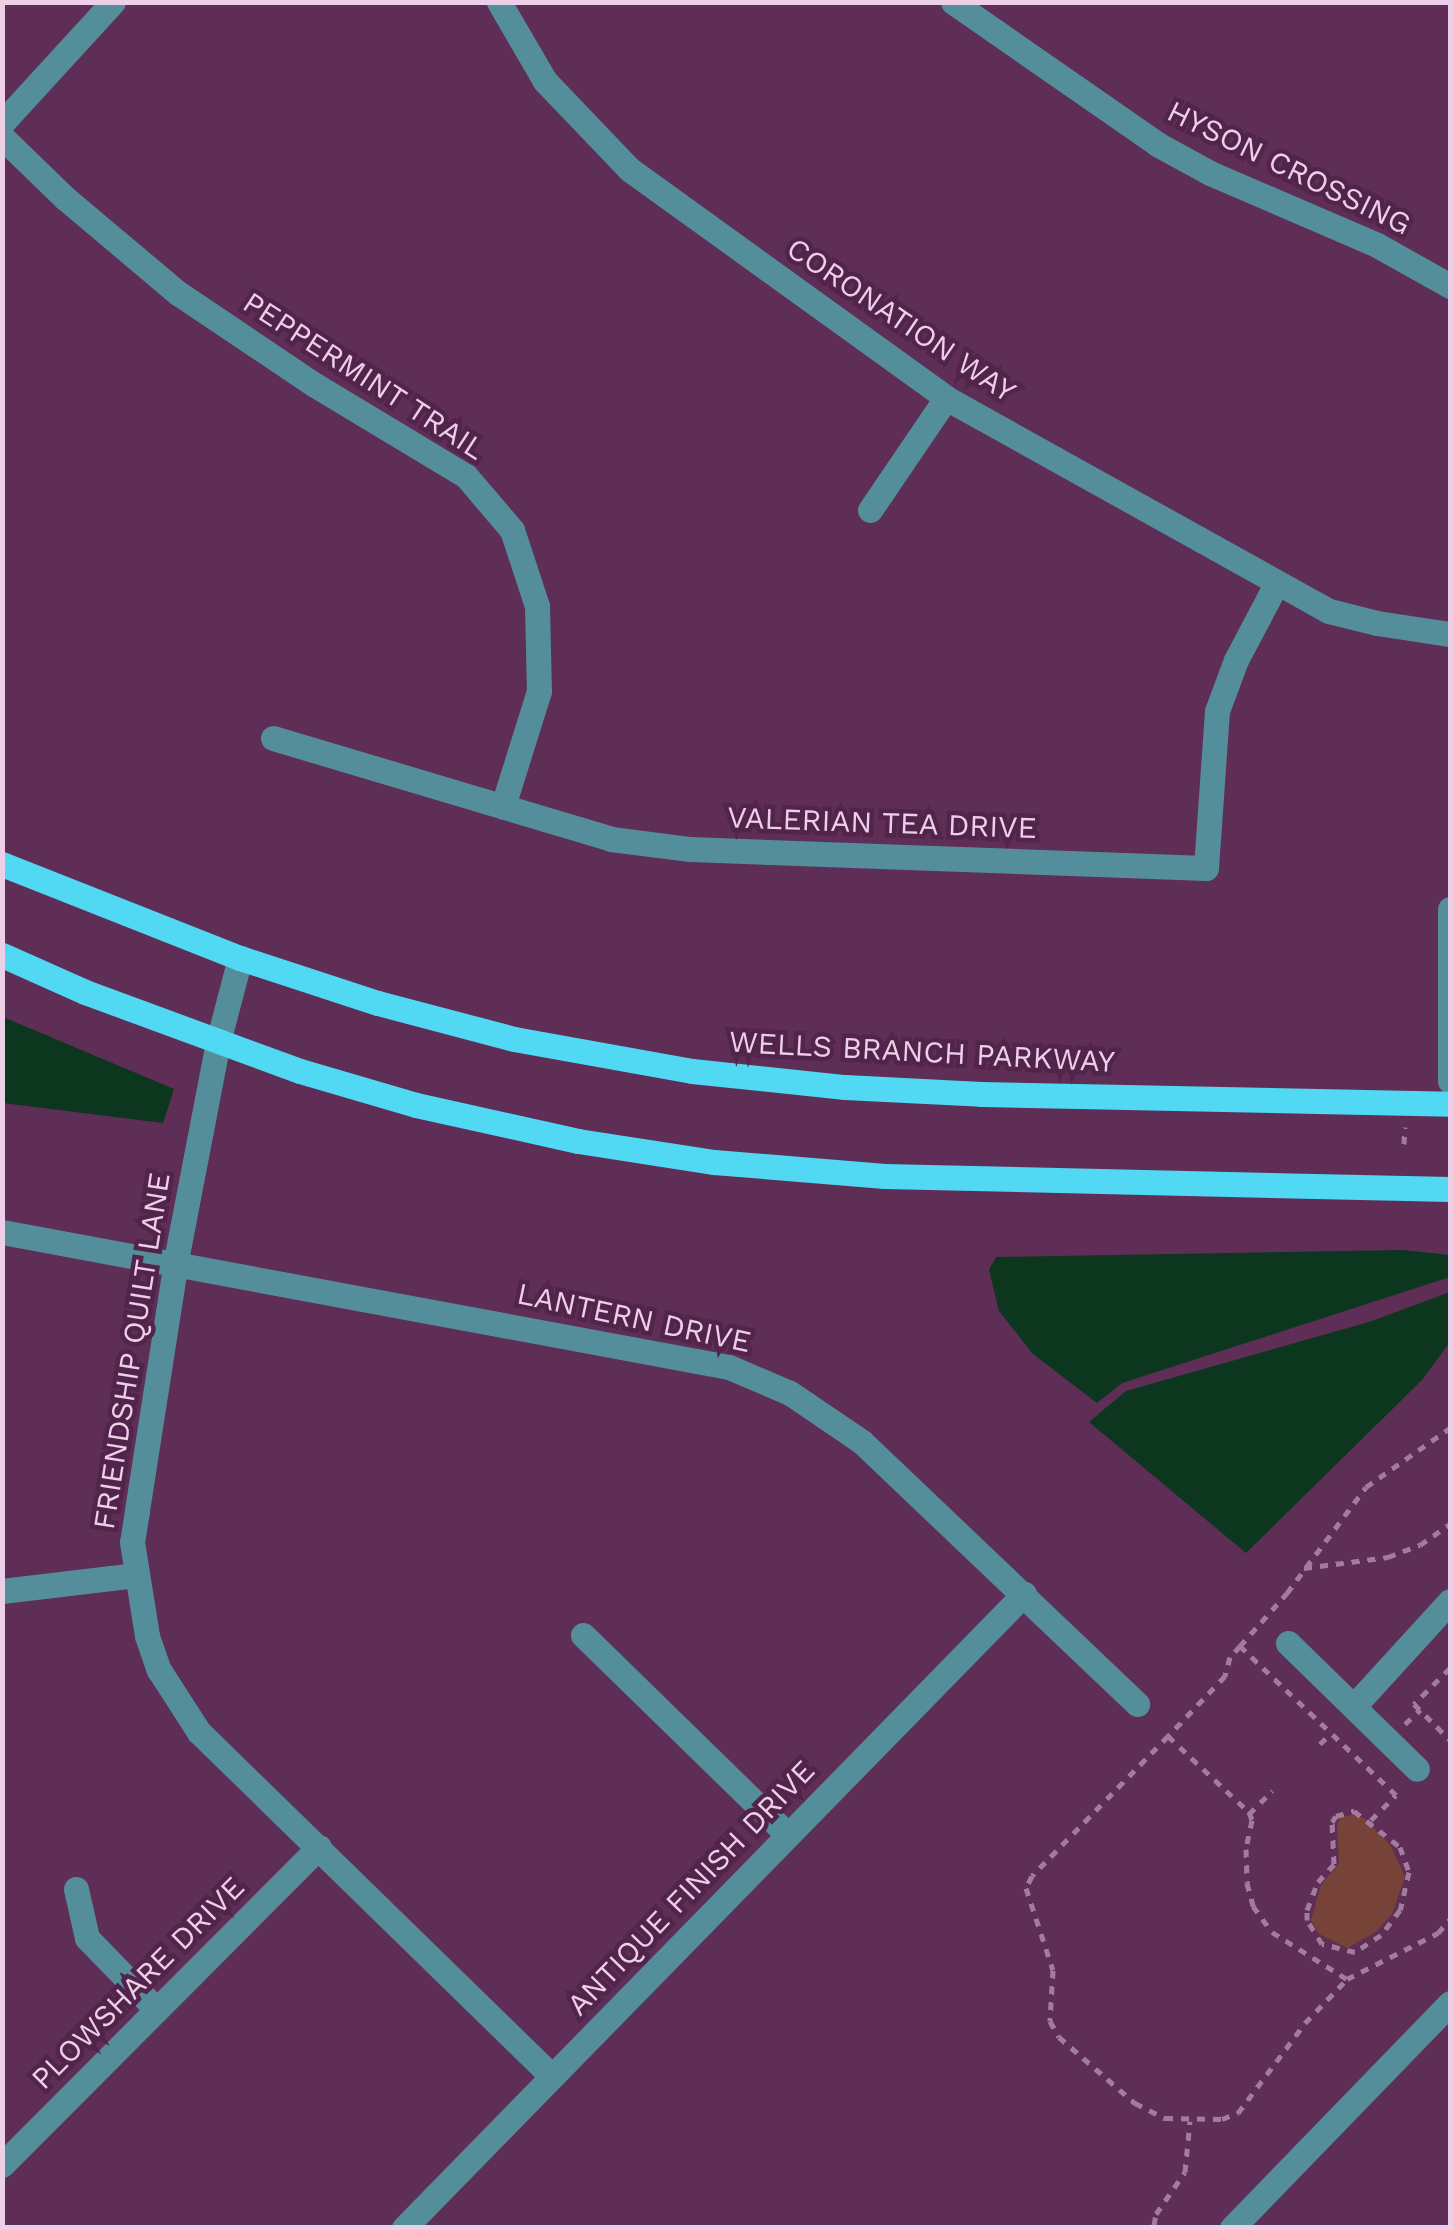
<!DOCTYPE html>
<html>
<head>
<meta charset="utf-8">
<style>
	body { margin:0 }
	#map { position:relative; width:1453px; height:2230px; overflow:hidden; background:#5e2e57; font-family:"Work Sans",sans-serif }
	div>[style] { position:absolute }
	.green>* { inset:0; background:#774338 }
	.water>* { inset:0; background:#0c361d }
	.path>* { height:5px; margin-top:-2.5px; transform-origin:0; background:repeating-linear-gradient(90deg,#a37c9d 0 8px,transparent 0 16px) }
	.minor>* { height:25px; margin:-12.5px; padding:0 12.5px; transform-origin:12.5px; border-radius:12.5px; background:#548e9b }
	.major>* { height:25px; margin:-12.5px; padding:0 12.5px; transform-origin:12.5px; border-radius:12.5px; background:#51d8f2 }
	span { translate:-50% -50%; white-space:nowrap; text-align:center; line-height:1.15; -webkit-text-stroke:9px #52244c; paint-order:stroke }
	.street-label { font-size:30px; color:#edd0e7 }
	.frame { position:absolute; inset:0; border:5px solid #edd0e7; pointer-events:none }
</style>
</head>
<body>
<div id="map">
	<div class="green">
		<i style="clip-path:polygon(1352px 1815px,1364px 1818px,1391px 1846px,1405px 1877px,1392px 1914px,1376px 1932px,1347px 1948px,1319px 1934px,1311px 1920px,1321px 1885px,1339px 1863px,1337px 1825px,1341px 1817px)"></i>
	</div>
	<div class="water">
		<i style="clip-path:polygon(3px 1017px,174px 1089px,163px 1123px,3px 1103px)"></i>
		<i style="clip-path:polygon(1403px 1250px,1450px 1255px,1450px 1277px,1122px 1383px,1097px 1403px,1033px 1354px,999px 1311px,989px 1270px,996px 1257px)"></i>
		<i style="clip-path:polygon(1450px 1292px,1450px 1342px,1422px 1380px,1246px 1553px,1089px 1422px,1126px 1391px,1369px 1322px)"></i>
	</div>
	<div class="path">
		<i style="left:1404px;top:1144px;width:17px;rotate:-87deg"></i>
		<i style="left:1304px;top:1568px;width:85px;rotate:-7.5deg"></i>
		<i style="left:1388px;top:1557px;width:34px;rotate:-21deg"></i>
		<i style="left:1420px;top:1545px;width:37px;rotate:-35deg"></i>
		<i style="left:1240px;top:1646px;width:15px;rotate:132deg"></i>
		<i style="left:1230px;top:1657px;width:20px;rotate:105deg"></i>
		<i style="left:1225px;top:1676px;width:83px;rotate:133.5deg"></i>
		<i style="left:1168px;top:1736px;width:111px;rotate:43.2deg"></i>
		<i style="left:1249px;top:1812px;width:9px;rotate:69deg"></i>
		<i style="left:1252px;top:1820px;width:30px;rotate:102deg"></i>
		<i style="left:1246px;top:1849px;width:34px;rotate:88deg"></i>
		<i style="left:1247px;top:1883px;width:24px;rotate:75deg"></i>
		<i style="left:1253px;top:1906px;width:32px;rotate:54deg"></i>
		<i style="left:1272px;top:1932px;width:89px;rotate:32.1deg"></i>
		<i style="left:1347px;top:1979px;width:102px;rotate:-26.8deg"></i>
		<i style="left:1438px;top:1933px;width:18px;rotate:-49deg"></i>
		<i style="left:1450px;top:1668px;width:51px;rotate:135deg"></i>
		<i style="left:1414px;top:1704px;width:51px;rotate:45deg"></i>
		<i style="left:1405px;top:1724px;width:21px;rotate:-43deg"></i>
		<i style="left:1168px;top:1736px;width:195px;rotate:134.2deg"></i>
		<i style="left:1032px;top:1876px;width:13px;rotate:117deg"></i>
		<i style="left:1026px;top:1888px;width:86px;rotate:71.8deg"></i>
		<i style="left:1053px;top:1970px;width:51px;rotate:93.4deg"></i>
		<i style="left:1050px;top:2021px;width:18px;rotate:61deg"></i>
		<i style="left:1059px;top:2037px;width:101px;rotate:41deg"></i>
		<i style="left:1135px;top:2103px;width:34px;rotate:27deg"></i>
		<i style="left:1165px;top:2118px;width:57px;rotate:1deg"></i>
		<i style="left:1222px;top:2119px;width:17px;rotate:-21deg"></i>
		<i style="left:1238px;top:2113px;width:112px;rotate:-53.3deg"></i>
		<i style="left:1305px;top:2023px;width:61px;rotate:-46.3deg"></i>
		<i style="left:1320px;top:1744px;width:16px;rotate:-45deg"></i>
		<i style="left:1354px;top:1811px;width:58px;rotate:38deg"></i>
		<i style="left:1400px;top:1847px;width:27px;rotate:70deg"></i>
		<i style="left:1409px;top:1872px;width:39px;rotate:103deg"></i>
		<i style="left:1400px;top:1910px;width:31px;rotate:127deg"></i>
		<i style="left:1381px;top:1935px;width:31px;rotate:147deg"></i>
		<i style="left:1355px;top:1952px;width:34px;rotate:-166deg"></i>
		<i style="left:1322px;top:1944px;width:28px;rotate:-122deg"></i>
		<i style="left:1307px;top:1920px;width:10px;rotate:-90deg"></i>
		<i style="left:1307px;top:1910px;width:30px;rotate:-69deg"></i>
		<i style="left:1318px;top:1882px;width:24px;rotate:-48deg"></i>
		<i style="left:1334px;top:1864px;width:42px;rotate:-92.7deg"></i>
		<i style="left:1332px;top:1822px;width:7px;rotate:-56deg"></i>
		<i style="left:1336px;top:1816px;width:19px;rotate:-16deg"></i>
		<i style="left:1249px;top:1814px;width:33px;rotate:-45deg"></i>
		<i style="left:1371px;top:1820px;width:35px;rotate:-45deg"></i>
		<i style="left:1396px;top:1795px;width:216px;rotate:-136.3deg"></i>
		<i style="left:1240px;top:1646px;width:71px;rotate:-48.4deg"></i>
		<i style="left:1287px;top:1593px;width:132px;rotate:-53.3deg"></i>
		<i style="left:1366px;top:1487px;width:103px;rotate:-35.1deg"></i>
		<i style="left:1154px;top:2225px;width:11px;rotate:-80deg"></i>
		<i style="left:1156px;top:2214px;width:51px;rotate:-55.4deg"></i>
		<i style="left:1185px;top:2172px;width:51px;rotate:-84.4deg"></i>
	</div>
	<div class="minor">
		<i style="left:499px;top:2px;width:91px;rotate:59.8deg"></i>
		<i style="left:545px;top:81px;width:122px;rotate:46.3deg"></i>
		<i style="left:629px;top:169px;width:391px;rotate:35.8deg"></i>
		<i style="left:946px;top:398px;width:438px;rotate:29.1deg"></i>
		<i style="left:1329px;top:611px;width:49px;rotate:14deg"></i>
		<i style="left:1377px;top:623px;width:74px;rotate:8.6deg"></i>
		<i style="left:953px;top:2px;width:249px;rotate:34.8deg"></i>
		<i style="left:1157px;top:144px;width:60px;rotate:28.7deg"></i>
		<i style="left:1210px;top:173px;width:182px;rotate:23.3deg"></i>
		<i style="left:1377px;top:245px;width:84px;rotate:29.3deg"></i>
		<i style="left:2px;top:123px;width:164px;rotate:-47.5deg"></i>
		<i style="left:2px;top:137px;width:88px;rotate:44.1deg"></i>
		<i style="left:65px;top:198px;width:148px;rotate:40.1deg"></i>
		<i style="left:178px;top:293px;width:165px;rotate:33.9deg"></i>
		<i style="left:315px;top:385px;width:176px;rotate:31.1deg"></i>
		<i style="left:466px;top:476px;width:71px;rotate:49.6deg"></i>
		<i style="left:512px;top:530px;width:80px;rotate:71.8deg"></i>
		<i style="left:537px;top:606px;width:85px;rotate:88.7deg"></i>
		<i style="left:539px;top:691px;width:121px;rotate:107.4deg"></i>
		<i style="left:870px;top:510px;width:135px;rotate:-55.8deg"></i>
		<i style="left:273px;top:738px;width:353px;rotate:16.6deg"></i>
		<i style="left:611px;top:839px;width:80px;rotate:7.2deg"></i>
		<i style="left:690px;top:849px;width:516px;rotate:2.11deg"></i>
		<i style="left:1206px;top:868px;width:157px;rotate:-86deg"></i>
		<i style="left:1217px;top:711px;width:54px;rotate:-69.6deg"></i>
		<i style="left:1236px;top:660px;width:86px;rotate:-62.2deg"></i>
		<i style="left:1450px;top:909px;width:172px;rotate:90deg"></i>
		<i style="left:240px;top:958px;width:87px;rotate:104.7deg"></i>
		<i style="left:218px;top:1042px;width:223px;rotate:100.9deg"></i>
		<i style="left:176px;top:1261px;width:253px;rotate:98.9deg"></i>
		<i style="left:137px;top:1511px;width:31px;rotate:99deg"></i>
		<i style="left:132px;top:1542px;width:95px;rotate:80.9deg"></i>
		<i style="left:147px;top:1636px;width:36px;rotate:71deg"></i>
		<i style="left:159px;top:1670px;width:74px;rotate:57.2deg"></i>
		<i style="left:199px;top:1732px;width:493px;rotate:44.3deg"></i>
		<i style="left:2px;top:1232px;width:739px;rotate:10.52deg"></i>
		<i style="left:729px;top:1367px;width:66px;rotate:23.1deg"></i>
		<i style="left:790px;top:1393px;width:87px;rotate:34.2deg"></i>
		<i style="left:862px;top:1442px;width:380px;rotate:43.6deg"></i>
		<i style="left:2px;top:1591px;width:135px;rotate:-6.8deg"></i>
		<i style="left:583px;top:1635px;width:286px;rotate:44.3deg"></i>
		<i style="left:1288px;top:1643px;width:180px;rotate:44.3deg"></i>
		<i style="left:1354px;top:1706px;width:142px;rotate:-47.6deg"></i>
		<i style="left:76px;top:1889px;width:50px;rotate:77.3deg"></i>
		<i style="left:87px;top:1938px;width:100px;rotate:45.8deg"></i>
		<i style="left:2px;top:2165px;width:449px;rotate:-45.1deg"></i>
		<i style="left:404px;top:2228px;width:887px;rotate:-45.64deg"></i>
		<i style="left:1232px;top:2228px;width:313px;rotate:-45.9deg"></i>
	</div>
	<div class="major">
		<i style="left:2px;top:864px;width:256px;rotate:21.6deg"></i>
		<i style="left:240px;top:958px;width:145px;rotate:18.1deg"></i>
		<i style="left:378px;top:1003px;width:141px;rotate:14.8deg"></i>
		<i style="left:514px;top:1039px;width:181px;rotate:10.2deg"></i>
		<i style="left:692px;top:1071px;width:154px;rotate:6deg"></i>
		<i style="left:845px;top:1087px;width:136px;rotate:2.9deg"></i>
		<i style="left:981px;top:1094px;width:469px;rotate:1.2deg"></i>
		<i style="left:2px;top:955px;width:91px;rotate:24deg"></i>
		<i style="left:85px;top:992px;width:229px;rotate:20.2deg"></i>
		<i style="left:300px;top:1071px;width:121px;rotate:16.3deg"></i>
		<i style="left:416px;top:1105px;width:166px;rotate:12.5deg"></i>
		<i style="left:578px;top:1141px;width:138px;rotate:8.8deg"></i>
		<i style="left:714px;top:1162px;width:171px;rotate:4.7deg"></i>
		<i style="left:884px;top:1176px;width:566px;rotate:1.32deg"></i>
	</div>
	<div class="street-label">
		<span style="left:1289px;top:168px;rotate:26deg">HYSON CROSSING</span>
		<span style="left:901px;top:320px;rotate:34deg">CORONATION WAY</span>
		<span style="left:364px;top:376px;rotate:33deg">PEPPERMINT TRAIL</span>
		<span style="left:882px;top:823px;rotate:2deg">VALERIAN TEA DRIVE</span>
		<span style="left:922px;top:1052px;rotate:3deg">WELLS BRANCH PARKWAY</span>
		<span style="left:634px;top:1318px;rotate:12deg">LANTERN DRIVE</span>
		<span style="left:132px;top:1351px;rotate:-81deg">FRIENDSHIP QUILT LANE</span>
		<span style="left:691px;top:1888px;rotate:-46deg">ANTIQUE FINISH DRIVE</span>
		<span style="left:138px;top:1983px;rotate:-45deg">PLOWSHARE DRIVE</span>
	</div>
	<div class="frame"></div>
</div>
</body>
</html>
